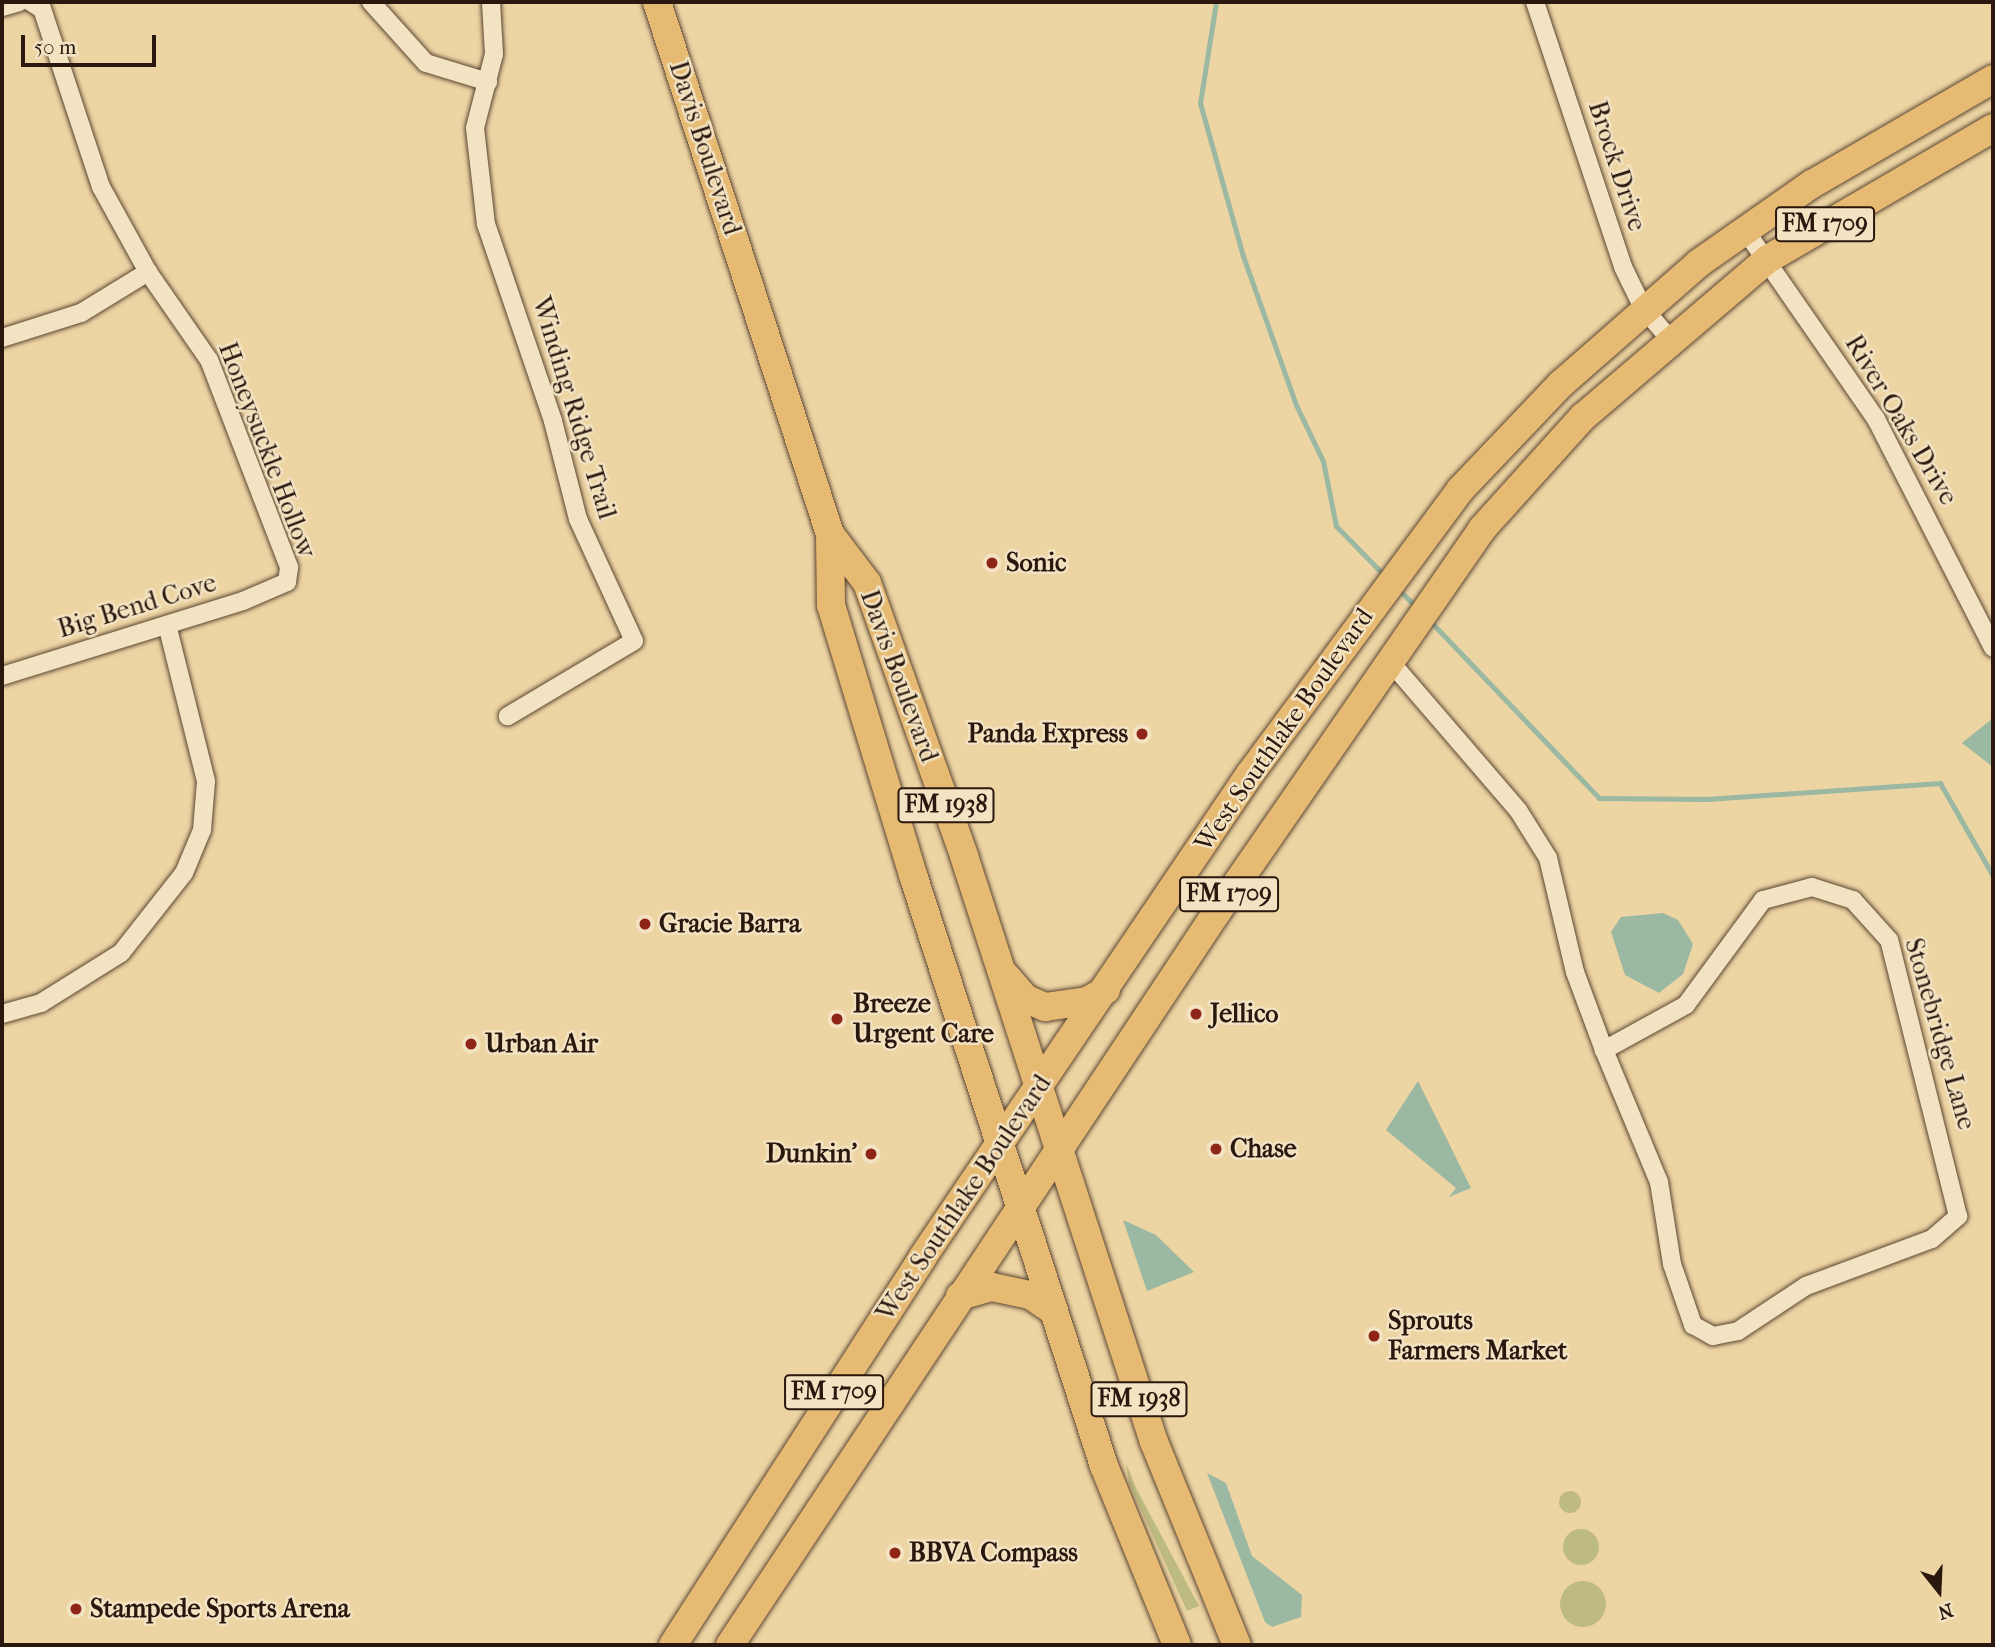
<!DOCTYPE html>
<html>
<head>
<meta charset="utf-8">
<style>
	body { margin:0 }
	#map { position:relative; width:1995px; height:1647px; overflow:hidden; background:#edd4a3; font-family:"IM FELL French Canon",serif }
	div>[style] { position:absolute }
	.green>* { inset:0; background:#bebb81 }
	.round { border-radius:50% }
	.water>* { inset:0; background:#9ab8a2 }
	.stream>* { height:5px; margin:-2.5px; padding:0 2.5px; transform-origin:2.5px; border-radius:2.5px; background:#9ab8a2 }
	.roads { filter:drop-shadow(0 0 2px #5b4633) drop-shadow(0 0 2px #5b4633) }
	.minor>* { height:18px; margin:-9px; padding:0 9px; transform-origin:9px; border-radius:9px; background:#f3e3c3 }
	.primary>* { height:28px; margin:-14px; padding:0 14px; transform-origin:14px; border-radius:14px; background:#e6ba72 }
	.dots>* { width:19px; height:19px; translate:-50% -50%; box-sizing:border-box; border:4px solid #f3e3c3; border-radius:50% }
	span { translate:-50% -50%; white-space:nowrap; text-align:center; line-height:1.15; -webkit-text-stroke:5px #f3e3c3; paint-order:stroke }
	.shield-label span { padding:2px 5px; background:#f3e3c3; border:2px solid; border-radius:5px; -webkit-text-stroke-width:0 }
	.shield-label { font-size:24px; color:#2a170e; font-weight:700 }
	.street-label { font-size:26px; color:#2a170e }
	.poi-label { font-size:26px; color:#2a170e; font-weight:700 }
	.left { translate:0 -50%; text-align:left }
	.right { translate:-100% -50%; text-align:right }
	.frame { position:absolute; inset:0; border:4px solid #2a170e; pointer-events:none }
	.north { position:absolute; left:1904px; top:1556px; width:70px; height:70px; -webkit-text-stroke:5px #f3e3c3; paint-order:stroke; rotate:162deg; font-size:19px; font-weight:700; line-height:28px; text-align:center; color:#2a170e }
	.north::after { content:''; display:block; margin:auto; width:24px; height:32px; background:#2a170e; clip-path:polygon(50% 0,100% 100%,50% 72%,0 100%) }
	.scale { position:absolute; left:21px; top:35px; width:135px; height:32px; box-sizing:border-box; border:4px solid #2a170e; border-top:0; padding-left:9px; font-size:21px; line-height:24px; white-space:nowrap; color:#2a170e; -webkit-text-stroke:5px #f3e3c3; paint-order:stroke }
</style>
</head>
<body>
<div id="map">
	<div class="green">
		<i style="clip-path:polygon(1126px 1463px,1136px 1488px,1199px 1606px,1187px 1611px,1129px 1483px)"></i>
		<i class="round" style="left:1559px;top:1491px;width:22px;height:22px"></i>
		<i class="round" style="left:1563px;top:1529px;width:36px;height:36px"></i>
		<i class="round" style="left:1560px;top:1581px;width:46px;height:46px"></i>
	</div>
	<div class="water">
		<i style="clip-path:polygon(1993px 718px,1993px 767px,1962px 743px)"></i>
		<i style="clip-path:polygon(1663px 913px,1678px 920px,1693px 944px,1683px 974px,1659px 993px,1625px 975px,1611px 932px,1621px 917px)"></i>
		<i style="clip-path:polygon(1418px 1081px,1471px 1188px,1449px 1197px,1456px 1188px,1386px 1130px)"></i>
		<i style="clip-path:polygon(1123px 1220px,1156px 1235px,1194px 1272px,1147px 1291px)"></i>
		<i style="clip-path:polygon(1207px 1473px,1226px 1483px,1252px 1556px,1302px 1595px,1301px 1617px,1272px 1627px,1265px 1622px)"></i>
	</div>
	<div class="stream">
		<i style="left:1216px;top:2px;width:102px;rotate:99deg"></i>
		<i style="left:1200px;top:103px;width:159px;rotate:74.3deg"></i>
		<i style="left:1243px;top:256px;width:158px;rotate:70.4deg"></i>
		<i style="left:1296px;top:405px;width:62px;rotate:64.3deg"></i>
		<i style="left:1323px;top:461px;width:66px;rotate:78.7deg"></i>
		<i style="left:1336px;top:526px;width:71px;rotate:45.6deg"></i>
		<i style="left:1398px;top:589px;width:28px;rotate:45deg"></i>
		<i style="left:1430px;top:621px;width:245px;rotate:46.3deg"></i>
		<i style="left:1599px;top:798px;width:108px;rotate:0.5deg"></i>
		<i style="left:1707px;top:799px;width:234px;rotate:-3.9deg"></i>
		<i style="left:1940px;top:783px;width:107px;rotate:60.3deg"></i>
	</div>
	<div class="roads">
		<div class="minor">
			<i style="left:371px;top:2px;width:82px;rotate:48deg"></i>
			<i style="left:426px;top:63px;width:65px;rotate:17deg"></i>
			<i style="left:491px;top:2px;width:52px;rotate:86.7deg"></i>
			<i style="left:494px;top:54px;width:76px;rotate:104.4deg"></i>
			<i style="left:475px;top:128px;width:97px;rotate:83.5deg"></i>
			<i style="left:486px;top:224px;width:208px;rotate:71.2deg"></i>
			<i style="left:553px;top:421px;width:101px;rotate:75.7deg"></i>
			<i style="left:578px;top:519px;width:134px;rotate:65.3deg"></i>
			<i style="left:634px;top:641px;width:147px;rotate:149.2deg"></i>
			<i style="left:1535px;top:2px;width:279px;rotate:71.6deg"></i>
			<i style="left:1623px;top:267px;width:46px;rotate:64deg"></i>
			<i style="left:1643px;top:308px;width:40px;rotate:49deg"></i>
			<i style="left:2px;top:7px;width:18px;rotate:-16deg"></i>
			<i style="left:1745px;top:230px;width:230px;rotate:55.3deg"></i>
			<i style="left:1876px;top:419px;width:257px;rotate:62.9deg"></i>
			<i style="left:2px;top:338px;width:83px;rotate:-17.6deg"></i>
			<i style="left:81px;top:313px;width:79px;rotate:-31.5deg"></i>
			<i style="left:1388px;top:659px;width:199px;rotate:49.3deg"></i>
			<i style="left:1518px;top:810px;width:57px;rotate:58deg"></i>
			<i style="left:1548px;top:858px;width:117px;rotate:76.7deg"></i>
			<i style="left:1575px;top:972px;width:83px;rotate:69.6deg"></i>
			<i style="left:1604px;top:1050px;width:143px;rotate:67.4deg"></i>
			<i style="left:1659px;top:1182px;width:83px;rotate:81deg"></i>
			<i style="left:1672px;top:1264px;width:65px;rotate:71deg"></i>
			<i style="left:1693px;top:1325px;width:23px;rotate:29deg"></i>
			<i style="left:1713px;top:1336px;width:25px;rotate:-11deg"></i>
			<i style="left:1738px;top:1331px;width:82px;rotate:-33.5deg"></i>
			<i style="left:1806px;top:1286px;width:134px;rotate:-20.5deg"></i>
			<i style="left:1932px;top:1239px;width:35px;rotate:-41deg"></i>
			<i style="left:1958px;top:1216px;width:284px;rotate:-104deg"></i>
			<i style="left:1889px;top:940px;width:54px;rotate:-132deg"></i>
			<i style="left:1853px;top:900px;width:43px;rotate:-162.4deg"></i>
			<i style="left:1812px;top:887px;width:51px;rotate:165.1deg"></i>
			<i style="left:1763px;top:900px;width:130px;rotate:126.3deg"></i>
			<i style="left:1686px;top:1005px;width:94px;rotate:151.2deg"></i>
			<i style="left:2px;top:676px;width:252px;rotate:-17.3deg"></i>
			<i style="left:243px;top:601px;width:48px;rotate:-23.4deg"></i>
			<i style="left:287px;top:582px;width:15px;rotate:-82deg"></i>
			<i style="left:289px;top:567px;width:222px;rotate:-111.1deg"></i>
			<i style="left:209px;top:360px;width:107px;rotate:-124.7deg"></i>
			<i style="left:148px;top:272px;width:97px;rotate:-118.9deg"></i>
			<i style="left:101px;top:187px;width:188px;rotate:-108.3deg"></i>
			<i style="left:42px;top:9px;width:13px;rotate:-148deg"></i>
			<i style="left:2px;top:1014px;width:41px;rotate:-15.8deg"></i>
			<i style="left:41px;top:1003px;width:94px;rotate:-32deg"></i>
			<i style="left:121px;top:953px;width:102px;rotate:-51.8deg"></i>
			<i style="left:184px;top:873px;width:47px;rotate:-67.3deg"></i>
			<i style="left:202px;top:830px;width:49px;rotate:-85.3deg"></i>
			<i style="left:206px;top:781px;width:157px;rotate:-104deg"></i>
		</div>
		<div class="primary">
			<i style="left:657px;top:2px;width:559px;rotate:71.99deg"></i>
			<i style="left:830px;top:534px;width:71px;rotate:89.2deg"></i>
			<i style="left:831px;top:605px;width:285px;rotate:73.1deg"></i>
			<i style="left:914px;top:878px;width:618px;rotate:72.09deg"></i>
			<i style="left:1104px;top:1466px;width:193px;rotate:67.8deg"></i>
			<i style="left:830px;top:534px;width:61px;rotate:52.9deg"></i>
			<i style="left:867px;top:583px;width:290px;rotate:70.4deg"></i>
			<i style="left:964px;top:856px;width:616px;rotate:72.04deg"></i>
			<i style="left:1154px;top:1442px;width:219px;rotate:67.8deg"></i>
			<i style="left:1005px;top:975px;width:32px;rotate:49deg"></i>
			<i style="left:1026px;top:999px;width:21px;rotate:23deg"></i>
			<i style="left:1045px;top:1007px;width:42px;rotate:-8.1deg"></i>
			<i style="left:1087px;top:1001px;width:22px;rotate:-30deg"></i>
			<i style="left:960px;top:1296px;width:33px;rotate:-16deg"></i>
			<i style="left:992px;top:1287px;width:39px;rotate:12deg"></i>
			<i style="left:1030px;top:1295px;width:29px;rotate:34deg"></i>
			<i style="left:673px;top:1645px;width:460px;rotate:-57.2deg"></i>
			<i style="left:922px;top:1258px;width:585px;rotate:-55.88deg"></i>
			<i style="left:1250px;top:774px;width:353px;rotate:-53.5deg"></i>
			<i style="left:1460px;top:490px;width:146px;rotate:-46.4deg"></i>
			<i style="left:1561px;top:384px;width:184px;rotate:-41.2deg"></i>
			<i style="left:1699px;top:263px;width:138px;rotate:-35deg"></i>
			<i style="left:1812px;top:184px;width:209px;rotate:-30.1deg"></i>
			<i style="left:730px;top:1645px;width:880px;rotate:-56.4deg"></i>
			<i style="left:1217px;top:912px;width:466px;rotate:-55.3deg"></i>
			<i style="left:1482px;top:529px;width:151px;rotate:-48deg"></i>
			<i style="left:1583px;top:417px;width:243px;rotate:-40.5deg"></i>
			<i style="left:1768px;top:259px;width:260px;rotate:-30.2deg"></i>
		</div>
	</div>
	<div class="dots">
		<i style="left:992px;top:563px;background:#8f2418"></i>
		<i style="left:1142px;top:734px;background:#8f2418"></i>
		<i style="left:645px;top:924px;background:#8f2418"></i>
		<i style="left:1196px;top:1014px;background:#8f2418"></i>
		<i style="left:837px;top:1019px;background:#8f2418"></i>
		<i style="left:471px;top:1044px;background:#8f2418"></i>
		<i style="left:1216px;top:1149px;background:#8f2418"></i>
		<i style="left:871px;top:1154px;background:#8f2418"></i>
		<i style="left:1374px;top:1336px;background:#8f2418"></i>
		<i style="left:895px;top:1553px;background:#8f2418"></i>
		<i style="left:76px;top:1609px;background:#8f2418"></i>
	</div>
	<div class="shield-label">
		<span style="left:1825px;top:224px">FM 1709</span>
		<span style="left:946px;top:805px">FM 1938</span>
		<span style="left:1229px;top:894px">FM 1709</span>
		<span style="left:834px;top:1392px">FM 1709</span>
		<span style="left:1139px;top:1399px">FM 1938</span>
	</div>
	<div class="street-label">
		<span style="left:705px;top:148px;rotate:72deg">Davis Boulevard</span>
		<span style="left:1617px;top:166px;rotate:72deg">Brock Drive</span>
		<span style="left:574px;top:408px;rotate:73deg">Winding Ridge Trail</span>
		<span style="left:1901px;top:420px;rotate:59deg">River Oaks Drive</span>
		<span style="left:267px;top:450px;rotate:69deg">Honeysuckle Hollow</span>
		<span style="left:137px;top:606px;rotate:-17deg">Big Bend Cove</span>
		<span style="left:899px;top:676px;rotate:70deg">Davis Boulevard</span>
		<span style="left:1284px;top:730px;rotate:-55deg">West Southlake Boulevard</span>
		<span style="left:1940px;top:1034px;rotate:74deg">Stonebridge Lane</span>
		<span style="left:964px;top:1198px;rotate:-56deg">West Southlake Boulevard</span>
	</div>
	<div class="poi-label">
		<span class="left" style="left:1006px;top:563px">Sonic</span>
		<span class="right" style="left:1128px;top:734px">Panda Express</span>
		<span class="left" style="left:659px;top:924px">Gracie Barra</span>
		<span class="left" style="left:853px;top:1019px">Breeze<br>Urgent Care</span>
		<span class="left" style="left:1210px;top:1014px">Jellico</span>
		<span class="left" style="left:485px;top:1044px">Urban Air</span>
		<span class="left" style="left:1230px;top:1149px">Chase</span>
		<span class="right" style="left:857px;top:1154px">Dunkin'</span>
		<span class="left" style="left:1388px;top:1336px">Sprouts<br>Farmers Market</span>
		<span class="left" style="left:909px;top:1553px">BBVA Compass</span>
		<span class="left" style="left:90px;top:1609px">Stampede Sports Arena</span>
	</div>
	<div class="frame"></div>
	<div class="north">N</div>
	<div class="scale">50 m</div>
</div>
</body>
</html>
